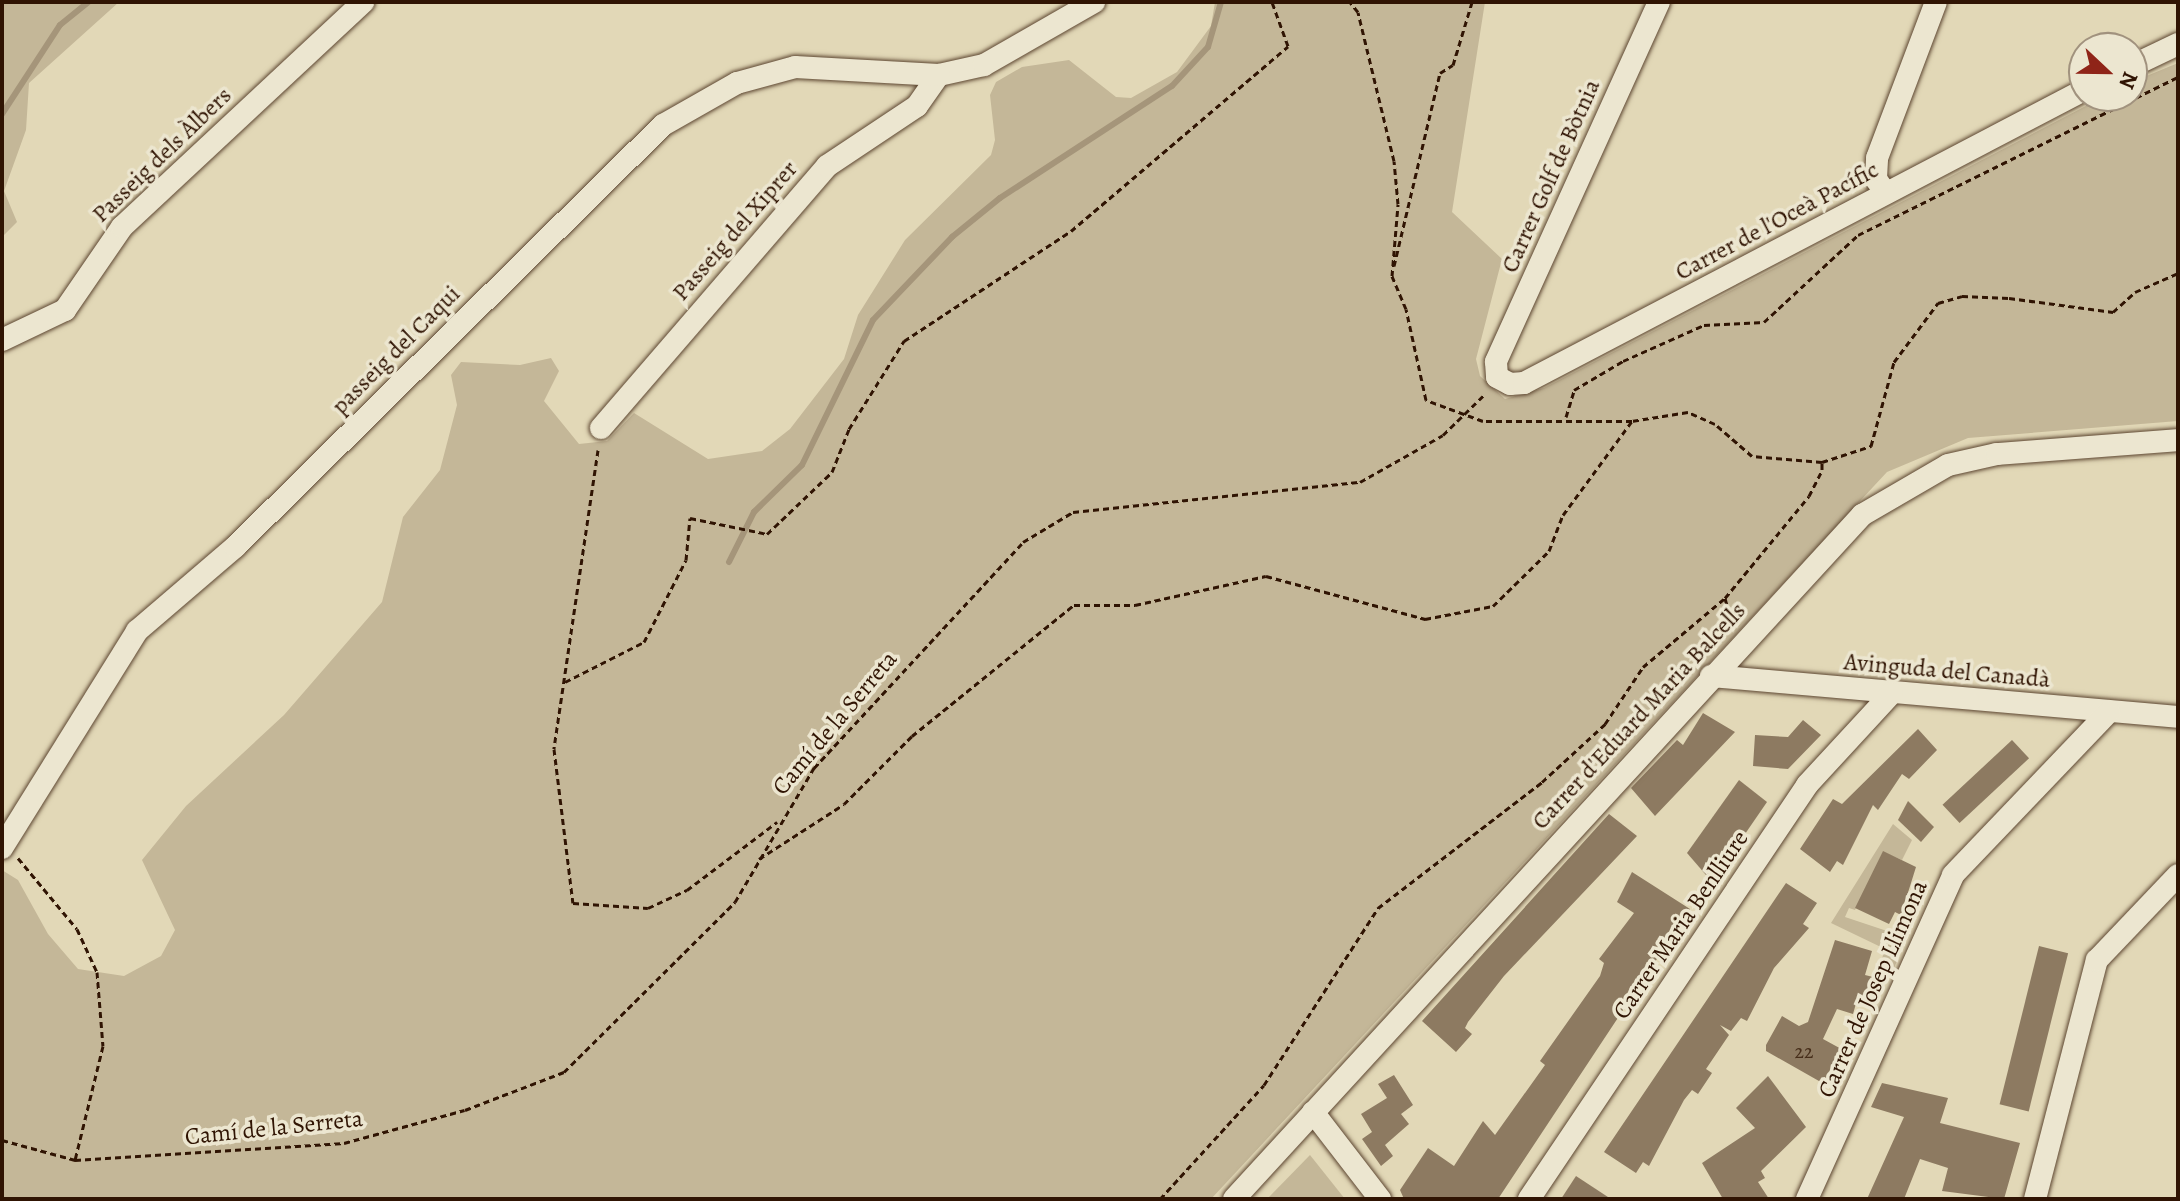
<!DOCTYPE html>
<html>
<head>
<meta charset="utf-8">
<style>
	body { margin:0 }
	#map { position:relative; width:2180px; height:1201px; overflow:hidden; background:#e2d8b7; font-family:Alegreya,serif }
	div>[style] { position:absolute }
	.green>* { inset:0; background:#c4b798 }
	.stream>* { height:6px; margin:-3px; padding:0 3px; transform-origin:3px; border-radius:3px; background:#a5957a }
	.building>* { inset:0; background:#8d7a61; transform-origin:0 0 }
	.path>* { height:3px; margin-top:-1.5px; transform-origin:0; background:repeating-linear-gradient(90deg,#301403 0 6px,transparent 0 10px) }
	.roads { filter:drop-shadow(0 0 2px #5c4530) drop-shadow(0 0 2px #5c4530) }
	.minor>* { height:22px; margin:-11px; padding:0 11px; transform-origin:11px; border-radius:11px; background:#ece6d0 }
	span { translate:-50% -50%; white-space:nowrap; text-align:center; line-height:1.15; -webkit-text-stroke:7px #ece6d0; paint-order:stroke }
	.number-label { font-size:20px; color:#472e1a }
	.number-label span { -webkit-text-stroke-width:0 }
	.street-label { font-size:24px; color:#301403 }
	.frame { position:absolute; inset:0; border:4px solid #301403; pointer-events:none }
	.north { position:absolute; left:2068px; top:32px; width:80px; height:80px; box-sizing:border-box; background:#ece6d0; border:2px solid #a1927e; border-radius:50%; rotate:112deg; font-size:22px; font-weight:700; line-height:32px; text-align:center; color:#301403 }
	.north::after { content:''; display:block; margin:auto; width:28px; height:36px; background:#8f2418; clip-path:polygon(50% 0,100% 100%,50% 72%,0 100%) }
</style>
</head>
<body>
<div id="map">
	<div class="green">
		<i style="clip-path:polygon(2px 2px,119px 2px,29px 83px,26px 130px,4px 191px,17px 222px,2px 237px)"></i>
		<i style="clip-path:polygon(1215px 2px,1485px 2px,1452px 212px,1502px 259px,1476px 359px,1480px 376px,1505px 399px,1544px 388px,2105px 96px,2132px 96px,2132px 82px,2178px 63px,2178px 421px,1968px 438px,1887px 472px,1211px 1199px,2px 1199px,2px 870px,18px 880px,48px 934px,78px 969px,124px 976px,161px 956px,175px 930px,142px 860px,186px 806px,284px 715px,382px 602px,403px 517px,440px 470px,457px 405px,451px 375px,461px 362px,520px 365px,551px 358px,559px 371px,544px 401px,579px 444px,607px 441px,634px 413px,708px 459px,762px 451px,790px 429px,844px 359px,858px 315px,905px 240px,991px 155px,995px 140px,990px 95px,996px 82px,1022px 67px,1069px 60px,1116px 97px,1131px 98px,1177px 72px,1211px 26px)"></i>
		<i style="clip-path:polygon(1893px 824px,1912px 840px,1902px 860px,1883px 852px,1855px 910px,1849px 908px,1845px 917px,1896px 934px,1902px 923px,1912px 927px,1893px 970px,1880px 965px,1885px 949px,1831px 923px)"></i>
		<i style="clip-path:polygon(1310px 1155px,1345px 1199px,1267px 1199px)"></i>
	</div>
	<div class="stream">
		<i style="left:2px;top:114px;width:106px;rotate:-56.9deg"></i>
		<i style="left:60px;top:25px;width:36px;rotate:-39deg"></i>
		<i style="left:729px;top:562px;width:56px;rotate:-63.4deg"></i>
		<i style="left:754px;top:512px;width:67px;rotate:-44.4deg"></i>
		<i style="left:802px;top:465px;width:161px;rotate:-63.9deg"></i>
		<i style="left:873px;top:320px;width:115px;rotate:-46.4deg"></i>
		<i style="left:952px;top:237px;width:62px;rotate:-39.1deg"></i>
		<i style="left:1000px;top:198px;width:205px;rotate:-33.1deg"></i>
		<i style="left:1172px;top:86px;width:53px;rotate:-47.3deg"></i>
		<i style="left:1208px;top:47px;width:47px;rotate:-73.9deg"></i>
	</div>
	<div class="building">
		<i style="clip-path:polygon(1703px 713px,1735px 732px,1655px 816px,1631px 788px,1677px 740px,1683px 745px)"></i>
		<i style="clip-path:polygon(1803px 720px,1821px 735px,1788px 769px,1753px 766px,1755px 735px,1788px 737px)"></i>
		<i style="clip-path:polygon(1918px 729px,1937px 750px,1909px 779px,1902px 774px,1878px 810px,1873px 805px,1843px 865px,1837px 861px,1830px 872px,1800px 849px,1833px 799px,1842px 804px)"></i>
		<i style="left:2012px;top:740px;width:25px;height:95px;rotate:47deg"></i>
		<i style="clip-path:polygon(1739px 780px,1767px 802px,1712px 882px,1687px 853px)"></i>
		<i style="clip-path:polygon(1908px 801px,1934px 827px,1921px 842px,1898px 820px)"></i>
		<i style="clip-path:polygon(1609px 814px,1637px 836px,1504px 976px,1468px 1022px,1465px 1028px,1472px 1034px,1456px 1052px,1422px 1021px)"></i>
		<i style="clip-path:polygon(1883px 851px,1916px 867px,1901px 915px,1895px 912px,1889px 924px,1855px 908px)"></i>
		<i style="clip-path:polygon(1632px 872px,1690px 909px,1498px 1199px,1404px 1199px,1400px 1190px,1428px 1148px,1454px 1166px,1483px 1121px,1495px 1135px,1545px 1065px,1540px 1061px,1600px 976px,1604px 963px,1599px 959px,1634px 913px,1617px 902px)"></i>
		<i style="clip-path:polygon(1786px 883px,1817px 903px,1803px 924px,1809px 928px,1774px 968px,1747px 1021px,1741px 1018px,1731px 1031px,1720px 1025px,1729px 1035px,1706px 1069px,1712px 1073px,1698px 1094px,1692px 1090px,1684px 1100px,1649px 1166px,1643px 1162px,1636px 1173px,1604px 1152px)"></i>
		<i style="clip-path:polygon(1835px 940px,1872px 951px,1865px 975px,1873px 977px,1864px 1002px,1857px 1000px,1853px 1014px,1837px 1009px,1823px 1039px,1845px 1051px,1826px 1085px,1766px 1051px,1766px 1045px,1782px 1016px,1799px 1026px,1808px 1022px)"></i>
		<i style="left:2039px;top:946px;width:30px;height:163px;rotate:14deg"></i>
		<i style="clip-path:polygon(1394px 1075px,1413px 1105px,1401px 1114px,1409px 1124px,1385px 1145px,1393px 1156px,1381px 1166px,1362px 1139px,1372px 1132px,1361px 1114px,1387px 1098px,1378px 1084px)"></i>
		<i style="clip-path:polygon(1768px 1076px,1806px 1127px,1761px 1171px,1765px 1178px,1758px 1182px,1769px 1199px,1723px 1199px,1702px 1163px,1755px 1128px,1736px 1108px)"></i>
		<i style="clip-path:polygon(1882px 1083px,1948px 1098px,1940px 1123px,2020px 1143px,2004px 1199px,1942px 1191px,1948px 1168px,1920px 1159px,1904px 1199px,1867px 1199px,1904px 1117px,1871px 1107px)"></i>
		<i style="clip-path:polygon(1576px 1176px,1611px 1199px,1561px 1199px)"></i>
	</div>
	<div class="path">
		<i style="left:1394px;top:266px;width:198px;rotate:-76.6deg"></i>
		<i style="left:1440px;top:73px;width:15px;rotate:-32deg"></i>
		<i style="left:1453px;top:65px;width:66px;rotate:-73.2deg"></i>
		<i style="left:1566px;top:417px;width:28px;rotate:-73deg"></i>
		<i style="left:1574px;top:390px;width:57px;rotate:-30.6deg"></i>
		<i style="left:1623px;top:361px;width:89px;rotate:-24deg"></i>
		<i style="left:1704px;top:325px;width:60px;rotate:-2.9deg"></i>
		<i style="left:1764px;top:322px;width:128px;rotate:-42.8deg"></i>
		<i style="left:1858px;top:235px;width:357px;rotate:-26.3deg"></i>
		<i style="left:598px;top:450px;width:302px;rotate:98.4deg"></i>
		<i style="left:554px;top:749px;width:155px;rotate:83deg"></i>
		<i style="left:573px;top:903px;width:75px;rotate:3.8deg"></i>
		<i style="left:648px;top:908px;width:43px;rotate:-24.8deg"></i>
		<i style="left:687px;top:890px;width:113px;rotate:-37.1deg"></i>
		<i style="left:1822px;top:462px;width:52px;rotate:-18.1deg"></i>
		<i style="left:1871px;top:446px;width:87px;rotate:-74.7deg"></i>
		<i style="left:1894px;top:362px;width:74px;rotate:-53.3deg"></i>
		<i style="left:1938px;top:303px;width:25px;rotate:-16deg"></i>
		<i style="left:1962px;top:296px;width:47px;rotate:2.4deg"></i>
		<i style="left:2009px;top:298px;width:105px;rotate:7.7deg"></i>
		<i style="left:2113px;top:312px;width:30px;rotate:-42deg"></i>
		<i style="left:2135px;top:292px;width:47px;rotate:-23.8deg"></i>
		<i style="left:1725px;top:598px;width:30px;rotate:75deg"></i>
		<i style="left:565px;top:682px;width:89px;rotate:-26.9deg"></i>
		<i style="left:644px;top:642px;width:92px;rotate:-62.9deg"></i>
		<i style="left:686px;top:560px;width:42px;rotate:-84.6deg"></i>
		<i style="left:690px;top:518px;width:79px;rotate:11.7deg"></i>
		<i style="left:767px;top:534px;width:90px;rotate:-43.6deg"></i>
		<i style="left:832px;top:472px;width:46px;rotate:-68.4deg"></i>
		<i style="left:849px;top:429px;width:104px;rotate:-58deg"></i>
		<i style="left:904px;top:341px;width:200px;rotate:-33.4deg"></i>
		<i style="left:1071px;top:231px;width:285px;rotate:-40.4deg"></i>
		<i style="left:1288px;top:46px;width:47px;rotate:-110deg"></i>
		<i style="left:18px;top:858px;width:92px;rotate:50.3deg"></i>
		<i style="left:77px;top:929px;width:47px;rotate:65.1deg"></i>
		<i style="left:97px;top:972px;width:74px;rotate:85.4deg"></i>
		<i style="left:103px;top:1046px;width:117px;rotate:103.8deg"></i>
		<i style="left:759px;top:859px;width:101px;rotate:-32.9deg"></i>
		<i style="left:844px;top:804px;width:96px;rotate:-45deg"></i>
		<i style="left:912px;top:736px;width:208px;rotate:-39deg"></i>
		<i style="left:1074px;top:605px;width:61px"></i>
		<i style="left:1135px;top:605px;width:134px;rotate:-12.5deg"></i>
		<i style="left:1266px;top:576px;width:165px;rotate:15.1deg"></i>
		<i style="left:1425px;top:619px;width:69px;rotate:-10.8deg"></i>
		<i style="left:1493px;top:606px;width:78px;rotate:-44.5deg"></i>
		<i style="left:1549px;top:551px;width:39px;rotate:-69deg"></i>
		<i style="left:1563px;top:515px;width:117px;rotate:-53.7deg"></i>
		<i style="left:2px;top:1140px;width:76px;rotate:15.3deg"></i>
		<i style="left:75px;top:1160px;width:270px;rotate:-3.6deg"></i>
		<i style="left:344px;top:1143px;width:125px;rotate:-15.3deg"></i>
		<i style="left:465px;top:1110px;width:106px;rotate:-21deg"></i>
		<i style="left:564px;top:1072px;width:241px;rotate:-44.8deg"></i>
		<i style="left:735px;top:902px;width:156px;rotate:-59.5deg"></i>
		<i style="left:814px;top:768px;width:308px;rotate:-47.2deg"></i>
		<i style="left:1023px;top:542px;width:58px;rotate:-31deg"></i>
		<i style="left:1073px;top:512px;width:289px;rotate:-6deg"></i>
		<i style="left:1360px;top:482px;width:95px;rotate:-29.5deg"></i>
		<i style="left:1443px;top:435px;width:59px;rotate:-44.3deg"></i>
		<i style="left:1160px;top:1199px;width:154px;rotate:-47.6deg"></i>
		<i style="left:1264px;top:1085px;width:211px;rotate:-57.2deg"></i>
		<i style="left:1378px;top:908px;width:207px;rotate:-37.5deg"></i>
		<i style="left:1542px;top:782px;width:86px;rotate:-42.6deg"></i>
		<i style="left:1605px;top:724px;width:69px;rotate:-56.3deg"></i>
		<i style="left:1643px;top:667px;width:107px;rotate:-40.1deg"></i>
		<i style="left:1725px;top:598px;width:132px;rotate:-50.5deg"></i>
		<i style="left:1809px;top:496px;width:29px;rotate:-63deg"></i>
		<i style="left:1822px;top:470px;width:8px;rotate:-90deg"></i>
		<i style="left:1822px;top:462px;width:70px;rotate:-175.1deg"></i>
		<i style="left:1752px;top:456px;width:49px;rotate:-139.1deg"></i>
		<i style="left:1715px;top:424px;width:30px;rotate:-156deg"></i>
		<i style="left:1688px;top:412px;width:57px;rotate:170.9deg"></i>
		<i style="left:1632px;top:421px;width:149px;rotate:180deg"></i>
		<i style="left:1483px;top:421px;width:61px;rotate:-159.8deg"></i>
		<i style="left:1426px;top:400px;width:93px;rotate:-102.4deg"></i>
		<i style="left:1406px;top:309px;width:36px;rotate:-113deg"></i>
		<i style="left:1392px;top:276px;width:72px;rotate:-85.2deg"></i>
		<i style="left:1398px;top:204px;width:43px;rotate:-95.3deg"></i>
		<i style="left:1394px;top:161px;width:153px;rotate:-103.6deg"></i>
		<i style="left:1358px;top:12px;width:13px;rotate:-129deg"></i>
	</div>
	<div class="roads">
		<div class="minor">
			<i style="left:1659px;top:2px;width:395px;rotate:114.4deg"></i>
			<i style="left:1496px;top:362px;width:15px;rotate:86deg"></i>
			<i style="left:1497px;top:377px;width:15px;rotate:28deg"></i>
			<i style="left:1510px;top:384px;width:14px;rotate:-4deg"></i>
			<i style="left:1524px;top:383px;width:632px;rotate:-27.62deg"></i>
			<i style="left:2132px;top:66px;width:51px;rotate:-25.6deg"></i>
			<i style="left:1886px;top:193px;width:17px;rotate:-126deg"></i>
			<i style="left:1876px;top:179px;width:21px;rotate:-87deg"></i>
			<i style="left:1877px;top:158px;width:167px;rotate:-69.3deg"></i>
			<i style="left:2px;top:340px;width:70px;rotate:-25.5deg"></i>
			<i style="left:65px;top:310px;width:101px;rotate:-55.5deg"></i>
			<i style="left:122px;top:227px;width:330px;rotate:-43deg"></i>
			<i style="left:601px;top:428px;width:346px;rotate:-49.2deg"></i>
			<i style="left:827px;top:166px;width:108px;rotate:-33.7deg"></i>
			<i style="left:917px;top:106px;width:38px;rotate:-55deg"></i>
			<i style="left:939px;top:75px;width:46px;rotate:-12.5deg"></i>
			<i style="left:984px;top:65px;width:127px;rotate:-29.8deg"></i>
			<i style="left:1711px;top:676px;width:469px;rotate:5deg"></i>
			<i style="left:2px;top:848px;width:256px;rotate:-58.1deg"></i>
			<i style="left:137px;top:631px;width:129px;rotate:-40.6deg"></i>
			<i style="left:235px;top:547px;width:601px;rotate:-44.6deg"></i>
			<i style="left:663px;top:125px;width:85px;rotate:-29.6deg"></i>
			<i style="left:737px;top:83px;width:60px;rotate:-15.4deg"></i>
			<i style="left:795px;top:67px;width:144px;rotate:3.2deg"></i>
			<i style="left:1313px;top:1112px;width:110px;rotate:52.4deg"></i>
			<i style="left:1234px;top:1199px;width:929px;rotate:-47.44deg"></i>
			<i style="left:1862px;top:515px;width:99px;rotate:-30.2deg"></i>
			<i style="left:1948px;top:465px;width:50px;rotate:-12.7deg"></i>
			<i style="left:1997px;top:454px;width:182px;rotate:-4.4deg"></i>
			<i style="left:1529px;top:1199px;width:499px;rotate:-56.1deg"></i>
			<i style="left:1807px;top:785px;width:125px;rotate:-47.3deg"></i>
			<i style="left:1807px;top:1199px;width:355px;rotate:-65.7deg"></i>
			<i style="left:1953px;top:875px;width:226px;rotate:-46.3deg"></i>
			<i style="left:2035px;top:1199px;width:247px;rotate:-75.5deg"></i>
			<i style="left:2097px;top:960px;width:117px;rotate:-46.4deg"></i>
		</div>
	</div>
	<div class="number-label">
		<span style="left:1804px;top:1051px">22</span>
	</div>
	<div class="street-label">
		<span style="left:162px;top:155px;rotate:-44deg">Passeig dels Àlbers</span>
		<span style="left:1551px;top:176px;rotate:-66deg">Carrer Golf de Bòtnia</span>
		<span style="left:1777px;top:221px;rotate:-28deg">Carrer de l'Oceà Pacífic</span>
		<span style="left:735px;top:231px;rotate:-49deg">Passeig del Xiprer</span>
		<span style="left:396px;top:350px;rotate:-45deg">passeig del Caqui</span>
		<span style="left:1947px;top:671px;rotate:5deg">Avinguda del Canadà</span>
		<span style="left:1639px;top:716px;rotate:-47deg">Carrer d'Eduard Maria Balcells</span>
		<span style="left:835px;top:723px;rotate:-50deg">Camí de la Serreta</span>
		<span style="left:1681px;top:925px;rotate:-56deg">Carrer Maria Benlliure</span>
		<span style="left:1873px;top:989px;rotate:-66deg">Carrer de Josep Llimona</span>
		<span style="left:274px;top:1128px;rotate:-6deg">Camí de la Serreta</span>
	</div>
	<div class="frame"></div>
	<div class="north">N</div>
</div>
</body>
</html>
